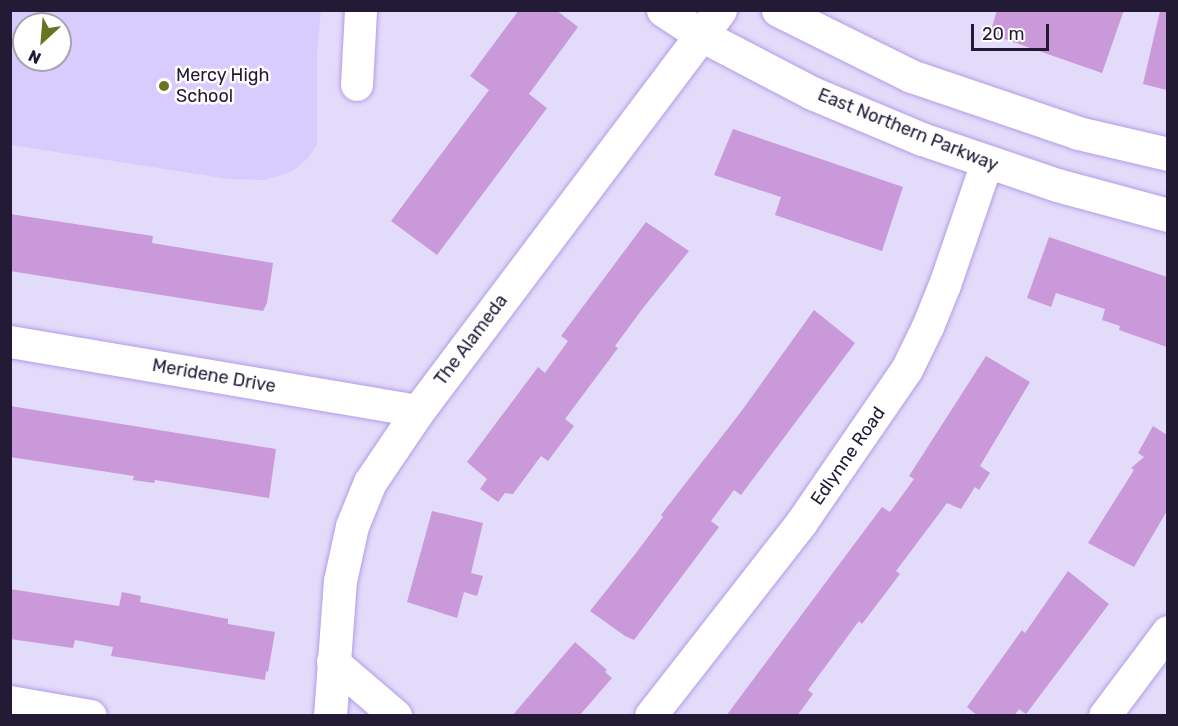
<!DOCTYPE html>
<html>
<head>
<meta charset="utf-8">
<style>
	body { margin:0 }
	#map { position:relative; width:1178px; height:726px; overflow:hidden; background:#e3dbfa; font-family:Rubik,sans-serif }
	div>[style] { position:absolute }
	.built>* { inset:0; background:#d8cbfd }
	.building>* { inset:0; background:#c999da }
	.roads { filter:drop-shadow(0 0 2px #b29de6) drop-shadow(0 0 2px #b29de6) }
	.street>* { height:32px; margin:-16px; padding:0 16px; transform-origin:16px; border-radius:16px; background:#fff }
	.secondary>* { height:33px; margin:-16.5px; padding:0 16.5px; transform-origin:16.5px; border-radius:16.5px; background:#fff }
	.primary>* { height:33px; margin:-16.5px; padding:0 16.5px; transform-origin:16.5px; border-radius:16.5px; background:#fff }
	.dots>* { width:16px; height:16px; translate:-50% -50%; box-sizing:border-box; border:3px solid #fff; border-radius:50% }
	span { translate:-50% -50%; white-space:nowrap; text-align:center; line-height:1.15; -webkit-text-stroke:5px #fff; paint-order:stroke }
	.poi-label { font-size:18px; color:#231a36 }
	.left { translate:0 -50%; text-align:left }
	.street-label { font-size:18px; color:#231a36 }
	.frame { position:absolute; inset:0; border:12px solid #231a36; pointer-events:none }
	.north { position:absolute; left:12px; top:12px; width:60px; height:60px; box-sizing:border-box; background:#fff; border:2px solid #a7a3af; border-radius:50%; rotate:206deg; font-size:16px; font-weight:700; line-height:24px; text-align:center; color:#231a36 }
	.north::after { content:''; display:block; margin:auto; width:21px; height:27px; background:#68741f; clip-path:polygon(50% 0,100% 100%,50% 72%,0 100%) }
	.scale { position:absolute; left:971px; top:24px; width:78px; height:27px; box-sizing:border-box; border:3px solid #231a36; border-top:0; padding-left:8px; font-size:18px; line-height:21px; white-space:nowrap; color:#231a36; -webkit-text-stroke:4px #fff; paint-order:stroke }
</style>
</head>
<body>
<div id="map">
	<div class="built">
		<i style="clip-path:polygon(evenodd,10px 11px,321px 11px,317px 54px,317px 144px,308px 158px,291px 172px,264px 180px,229px 179px,11px 145px,10px 11px,24px 24px,60px 24px,60px 60px,24px 60px,24px 24px)"></i>
	</div>
	<div class="building">
		<i style="clip-path:polygon(519px 10px,556px 10px,578px 27px,529px 94px,547px 108px,437px 255px,391px 221px,489px 90px,470px 76px)"></i>
		<i style="clip-path:polygon(997px 10px,1124px 10px,1102px 73px,990px 34px)"></i>
		<i style="clip-path:polygon(1160px 11px,1167px 12px,1167px 90px,1143px 84px)"></i>
		<i style="clip-path:polygon(733px 129px,903px 187px,882px 251px,775px 215px,781px 197px,714px 175px)"></i>
		<i style="clip-path:polygon(10px 214px,153px 236px,152px 243px,273px 263px,267px 303px,263px 311px,10px 271px)"></i>
		<i style="clip-path:polygon(646px 222px,689px 251px,643px 308px,615px 346px,618px 348px,565px 419px,574px 426px,548px 461px,541px 456px,513px 494px,505px 493px,498px 502px,480px 489px,487px 479px,467px 462px,538px 367px,545px 373px,568px 341px,561px 336px)"></i>
		<i style="clip-path:polygon(1049px 237px,1167px 277px,1167px 347px,1119px 330px,1120px 326px,1102px 320px,1105px 309px,1056px 293px,1051px 307px,1027px 298px)"></i>
		<i style="clip-path:polygon(814px 310px,855px 343px,741px 495px,734px 490px,711px 521px,719px 527px,634px 640px,625px 636px,590px 611px,636px 553px,663px 517px,661px 515px,743px 409px)"></i>
		<i style="clip-path:polygon(986px 356px,1030px 382px,980px 466px,990px 473px,979px 490px,975px 487px,961px 509px,947px 503px,896px 571px,900px 574px,862px 624px,859px 621px,808px 690px,813px 694px,797px 716px,726px 716px,882px 507px,890px 512px,914px 479px,909px 476px)"></i>
		<i style="clip-path:polygon(10px 406px,276px 449px,269px 498px,155px 480px,154px 483px,133px 480px,134px 476px,10px 457px)"></i>
		<i style="clip-path:polygon(1153px 426px,1167px 435px,1167px 511px,1134px 567px,1088px 543px,1134px 470px,1131px 468px,1144px 457px,1138px 453px)"></i>
		<i style="clip-path:polygon(432px 511px,483px 523px,471px 573px,483px 576px,477px 596px,464px 592px,457px 618px,407px 602px)"></i>
		<i style="clip-path:polygon(1068px 571px,1109px 604px,1026px 714px,1019px 709px,1014px 716px,978px 716px,967px 707px,1022px 630px,1025px 633px)"></i>
		<i style="clip-path:polygon(10px 589px,119px 606px,122px 592px,141px 596px,140px 602px,228px 619px,228px 624px,275px 632px,268px 672px,266px 671px,265px 680px,111px 656px,113px 647px,75px 640px,73px 648px,10px 639px)"></i>
		<i style="clip-path:polygon(575px 642px,607px 670px,605px 672px,612px 678px,579px 716px,512px 716px)"></i>
	</div>
	<div class="roads">
		<div class="street">
			<i style="left:357px;top:85px;width:75px;rotate:-86.9deg"></i>
			<i style="left:10px;top:342px;width:414px;rotate:9.6deg"></i>
			<i style="left:333px;top:662px;width:83px;rotate:40.6deg"></i>
			<i style="left:10px;top:702px;width:82px;rotate:9.8deg"></i>
			<i style="left:651px;top:716px;width:244px;rotate:-52deg"></i>
			<i style="left:801px;top:524px;width:187px;rotate:-55.5deg"></i>
			<i style="left:907px;top:370px;width:48px;rotate:-64deg"></i>
			<i style="left:928px;top:327px;width:45px;rotate:-68deg"></i>
			<i style="left:945px;top:285px;width:129px;rotate:-71deg"></i>
			<i style="left:1105px;top:716px;width:105px;rotate:-53.1deg"></i>
		</div>
		<div class="secondary">
			<i style="left:330px;top:716px;width:135px;rotate:-85.8deg"></i>
			<i style="left:340px;top:581px;width:56px;rotate:-77.7deg"></i>
			<i style="left:352px;top:526px;width:48px;rotate:-67.8deg"></i>
			<i style="left:370px;top:482px;width:86px;rotate:-55.9deg"></i>
			<i style="left:418px;top:411px;width:502px;rotate:-53.02deg"></i>
		</div>
		<div class="primary">
			<i style="left:663px;top:10px;width:45px;rotate:33.3deg"></i>
			<i style="left:701px;top:35px;width:125px;rotate:27.6deg"></i>
			<i style="left:812px;top:93px;width:119px;rotate:22.7deg"></i>
			<i style="left:922px;top:139px;width:143px;rotate:18.8deg"></i>
			<i style="left:1057px;top:185px;width:115px;rotate:15.1deg"></i>
			<i style="left:778px;top:10px;width:148px;rotate:26.4deg"></i>
			<i style="left:911px;top:76px;width:176px;rotate:18.8deg"></i>
			<i style="left:1078px;top:133px;width:92px;rotate:13.1deg"></i>
		</div>
	</div>
	<div class="dots">
		<i style="left:164px;top:86px;background:#68741f"></i>
	</div>
	<div class="poi-label">
		<span class="left" style="left:176px;top:86px">Mercy High<br>School</span>
	</div>
	<div class="street-label">
		<span style="left:908px;top:130px;rotate:22deg">East Northern Parkway</span>
		<span style="left:471px;top:340px;rotate:-53deg">The Alameda</span>
		<span style="left:214px;top:376px;rotate:10deg">Meridene Drive</span>
		<span style="left:848px;top:456px;rotate:-55deg">Edlynne Road</span>
	</div>
	<div class="frame"></div>
	<div class="north">N</div>
	<div class="scale">20 m</div>
</div>
</body>
</html>
